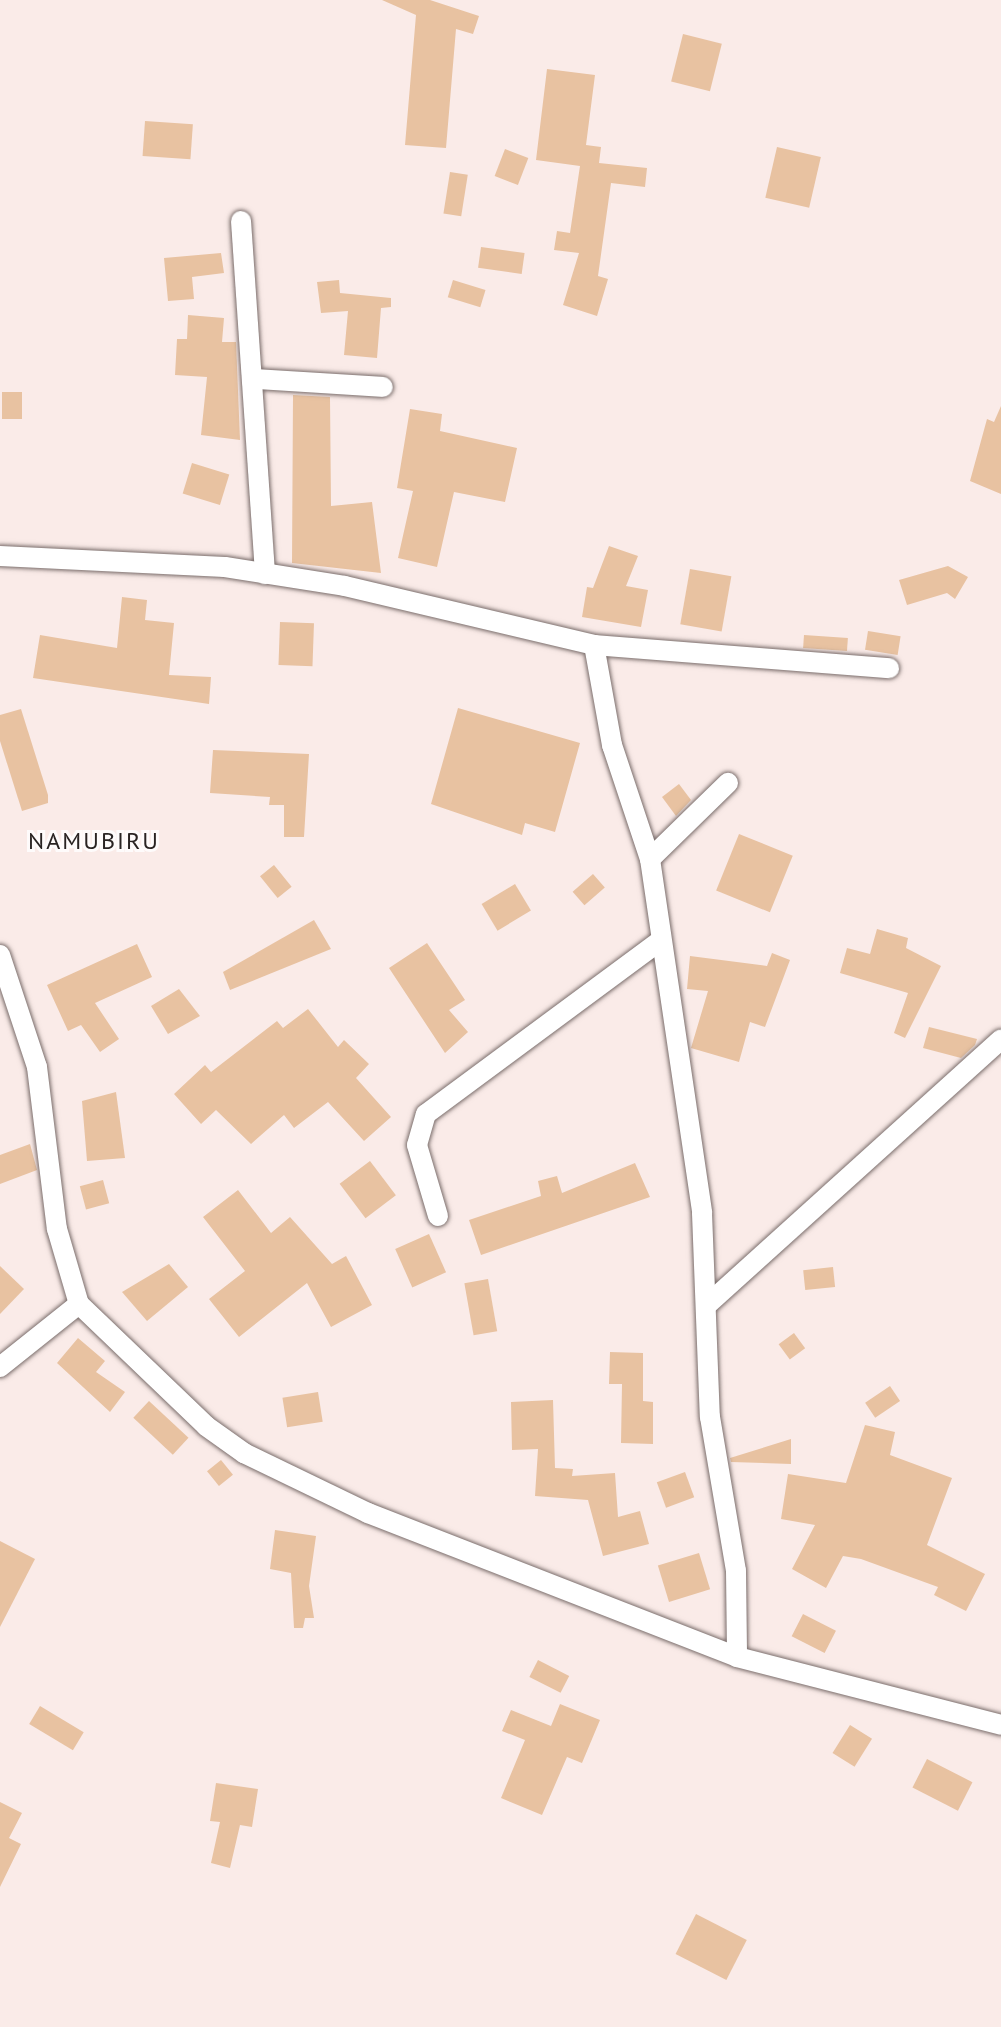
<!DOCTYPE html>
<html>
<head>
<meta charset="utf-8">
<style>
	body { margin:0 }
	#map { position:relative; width:1001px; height:2027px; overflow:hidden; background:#faebe8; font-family:"PT Sans",sans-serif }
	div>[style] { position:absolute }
	.building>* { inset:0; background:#e8c2a1; transform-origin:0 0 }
	.roads { filter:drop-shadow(0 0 2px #7a6d6b) drop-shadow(0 0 2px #7a6d6b) }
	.minor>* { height:20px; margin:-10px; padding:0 10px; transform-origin:10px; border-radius:10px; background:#fff }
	span { translate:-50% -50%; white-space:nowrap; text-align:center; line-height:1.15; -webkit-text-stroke:6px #fefbfb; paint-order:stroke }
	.quarter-label { font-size:24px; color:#292322; letter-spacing:2px }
</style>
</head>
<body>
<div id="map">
	<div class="building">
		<i style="clip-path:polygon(382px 0,430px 0,479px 16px,473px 34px,456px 29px,446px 148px,405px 145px,416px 15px)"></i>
		<i style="left:683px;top:34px;width:40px;height:49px;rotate:14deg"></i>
		<i style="clip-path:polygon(547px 69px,595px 75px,586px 145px,601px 147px,599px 163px,647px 168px,645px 187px,611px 183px,598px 276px,608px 279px,597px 316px,563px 305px,579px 253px,554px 250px,557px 231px,570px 233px,580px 166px,536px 160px)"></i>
		<i style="left:145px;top:121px;width:48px;height:35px;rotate:4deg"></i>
		<i style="left:777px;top:147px;width:45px;height:52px;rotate:13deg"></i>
		<i style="left:505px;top:149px;width:25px;height:29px;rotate:21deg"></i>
		<i style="left:450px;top:172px;width:18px;height:42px;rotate:9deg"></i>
		<i style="left:481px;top:247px;width:44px;height:21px;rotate:8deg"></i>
		<i style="clip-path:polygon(221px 253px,224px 273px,192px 277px,194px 299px,168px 301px,164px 258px)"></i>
		<i style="clip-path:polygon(339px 280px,340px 293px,391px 298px,391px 307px,381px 308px,377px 358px,344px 355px,348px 311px,321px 313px,317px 282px)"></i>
		<i style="left:453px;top:280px;width:34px;height:18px;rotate:17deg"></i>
		<i style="clip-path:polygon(188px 315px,224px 318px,222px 342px,236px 342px,240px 440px,201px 435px,207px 377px,175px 375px,177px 339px,187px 339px)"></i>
		<i style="left:2px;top:392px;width:20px;height:27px"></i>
		<i style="clip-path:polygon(293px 395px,330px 397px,331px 506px,372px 502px,381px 573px,292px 563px)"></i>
		<i style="clip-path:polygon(1001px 406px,1001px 494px,970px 481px,987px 419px,994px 422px)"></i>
		<i style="clip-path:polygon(410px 409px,442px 414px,440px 431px,517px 448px,505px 502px,454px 492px,437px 567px,398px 558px,413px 491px,397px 488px)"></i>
		<i style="left:192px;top:463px;width:39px;height:32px;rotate:17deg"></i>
		<i style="clip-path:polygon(609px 546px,638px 556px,626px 586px,648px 590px,641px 627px,582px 617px,587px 587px,593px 588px)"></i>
		<i style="clip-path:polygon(948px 566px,968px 577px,955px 599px,947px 593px,907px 605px,899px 580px)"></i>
		<i style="left:690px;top:569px;width:42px;height:56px;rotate:10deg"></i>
		<i style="clip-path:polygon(122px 597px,147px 600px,145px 620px,174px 623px,169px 675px,211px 677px,209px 704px,33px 678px,40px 635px,117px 648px)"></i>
		<i style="left:280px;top:622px;width:34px;height:43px;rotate:2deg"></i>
		<i style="left:868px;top:631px;width:33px;height:19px;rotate:9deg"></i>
		<i style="left:804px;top:635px;width:44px;height:13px;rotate:4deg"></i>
		<i style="clip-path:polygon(458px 708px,580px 743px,555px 832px,525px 823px,522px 835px,431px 804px)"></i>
		<i style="clip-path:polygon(21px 709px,48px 795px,48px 803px,22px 811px,0 741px,0 715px)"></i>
		<i style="clip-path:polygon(213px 750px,309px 754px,304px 837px,284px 837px,284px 805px,269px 805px,270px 797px,210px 793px)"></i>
		<i style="clip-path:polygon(679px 784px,691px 800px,676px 816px,662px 797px)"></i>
		<i style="left:739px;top:834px;width:58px;height:61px;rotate:22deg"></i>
		<i style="left:274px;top:865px;width:28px;height:18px;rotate:51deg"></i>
		<i style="left:593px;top:874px;width:18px;height:27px;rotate:49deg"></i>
		<i style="left:515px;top:884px;width:31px;height:39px;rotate:59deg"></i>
		<i style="clip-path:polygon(314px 920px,331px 949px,230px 990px,223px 972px)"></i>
		<i style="clip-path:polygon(877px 929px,908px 938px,906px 948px,941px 966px,905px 1038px,894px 1033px,908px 993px,840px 973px,847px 948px,870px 954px)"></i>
		<i style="clip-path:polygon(427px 943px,465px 1000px,449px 1010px,468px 1032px,445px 1053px,389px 968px)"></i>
		<i style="clip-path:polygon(137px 944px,152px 977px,95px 1003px,119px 1039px,100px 1052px,81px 1025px,68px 1031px,47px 985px)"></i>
		<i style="clip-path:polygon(772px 953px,790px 960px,765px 1027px,750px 1022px,739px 1062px,691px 1048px,708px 991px,687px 989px,690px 956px,767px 966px)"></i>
		<i style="clip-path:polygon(179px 989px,200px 1016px,168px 1034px,151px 1006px)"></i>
		<i style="clip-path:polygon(308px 1009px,338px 1047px,344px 1040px,369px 1064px,356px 1078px,391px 1117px,364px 1141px,328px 1102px,294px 1128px,284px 1115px,251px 1144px,216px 1110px,201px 1124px,174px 1094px,205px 1065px,211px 1072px,277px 1021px,283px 1028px)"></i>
		<i style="clip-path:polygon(929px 1027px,977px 1039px,975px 1045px,961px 1058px,923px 1048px)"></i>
		<i style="clip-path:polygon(116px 1092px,125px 1158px,87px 1161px,82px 1101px)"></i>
		<i style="clip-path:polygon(30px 1144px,37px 1170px,0 1184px,0 1155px)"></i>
		<i style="left:370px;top:1161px;width:43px;height:38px;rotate:53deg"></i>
		<i style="clip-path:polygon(635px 1163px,650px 1197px,481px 1255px,469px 1220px,541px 1196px,538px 1181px,557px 1176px,562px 1193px)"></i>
		<i style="left:103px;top:1180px;width:24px;height:24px;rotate:75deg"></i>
		<i style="clip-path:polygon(238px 1190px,271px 1233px,290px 1217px,332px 1264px,346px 1256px,372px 1305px,331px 1327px,307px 1283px,239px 1337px,209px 1299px,245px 1271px,203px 1217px)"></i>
		<i style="left:429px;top:1234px;width:42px;height:37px;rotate:66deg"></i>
		<i style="clip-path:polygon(169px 1264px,188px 1287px,147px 1321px,122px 1292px)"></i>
		<i style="clip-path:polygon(0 1266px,24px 1289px,0 1314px)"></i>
		<i style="left:833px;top:1267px;width:20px;height:30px;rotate:84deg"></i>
		<i style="left:488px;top:1279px;width:53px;height:24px;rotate:80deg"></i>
		<i style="left:794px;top:1333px;width:19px;height:19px;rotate:54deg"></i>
		<i style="clip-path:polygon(78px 1338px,105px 1361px,96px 1372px,125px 1392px,110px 1412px,57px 1363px)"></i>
		<i style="clip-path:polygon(610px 1352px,643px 1353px,643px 1401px,653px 1402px,653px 1444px,621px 1443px,622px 1384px,609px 1384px)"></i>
		<i style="left:890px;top:1386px;width:18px;height:30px;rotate:56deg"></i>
		<i style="left:318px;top:1392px;width:30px;height:36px;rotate:81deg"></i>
		<i style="clip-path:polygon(553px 1400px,555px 1468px,573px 1469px,572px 1476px,615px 1473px,618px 1517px,640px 1511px,649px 1544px,603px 1556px,588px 1500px,535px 1496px,538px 1449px,512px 1450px,511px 1402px)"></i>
		<i style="left:149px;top:1401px;width:54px;height:23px;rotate:43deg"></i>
		<i style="clip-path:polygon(865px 1425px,895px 1432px,890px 1455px,952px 1478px,927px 1545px,985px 1574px,966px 1611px,934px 1595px,938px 1587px,861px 1559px,843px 1556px,826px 1588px,792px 1569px,815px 1525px,781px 1519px,788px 1474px,846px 1483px)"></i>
		<i style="clip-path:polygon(791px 1439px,791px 1464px,731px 1462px,730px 1458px)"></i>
		<i style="left:221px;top:1460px;width:19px;height:18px;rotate:51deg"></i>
		<i style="left:685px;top:1472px;width:27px;height:30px;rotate:70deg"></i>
		<i style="clip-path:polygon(275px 1530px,316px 1536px,309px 1586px,314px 1618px,305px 1618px,303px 1628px,294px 1628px,291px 1573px,270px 1569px)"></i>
		<i style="clip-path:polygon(0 1541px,35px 1559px,0 1627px)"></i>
		<i style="left:699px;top:1553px;width:38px;height:43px;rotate:73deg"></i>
		<i style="left:803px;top:1614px;width:37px;height:25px;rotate:27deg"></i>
		<i style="left:538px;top:1660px;width:35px;height:19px;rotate:27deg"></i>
		<i style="clip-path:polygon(560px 1704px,600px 1720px,582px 1763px,567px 1757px,542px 1815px,501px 1798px,525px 1740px,502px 1731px,511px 1710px,551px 1726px)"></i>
		<i style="left:40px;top:1706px;width:51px;height:21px;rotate:31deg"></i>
		<i style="left:850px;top:1725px;width:26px;height:33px;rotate:32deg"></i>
		<i style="left:927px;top:1759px;width:51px;height:32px;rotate:27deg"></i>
		<i style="clip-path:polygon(216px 1783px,258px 1789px,252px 1827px,240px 1825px,230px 1868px,211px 1863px,220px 1822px,210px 1821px)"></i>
		<i style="clip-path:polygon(0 1802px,22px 1813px,9px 1838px,21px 1844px,0 1887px)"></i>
		<i style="left:696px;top:1914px;width:57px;height:45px;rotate:27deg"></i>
	</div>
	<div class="roads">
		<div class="minor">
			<i style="left:241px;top:221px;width:354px;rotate:86.1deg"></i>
			<i style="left:256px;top:379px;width:127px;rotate:3.6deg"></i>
			<i style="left:0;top:556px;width:225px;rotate:2.8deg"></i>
			<i style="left:225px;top:567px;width:121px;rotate:9deg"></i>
			<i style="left:345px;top:586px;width:256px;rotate:13.3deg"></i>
			<i style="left:594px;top:645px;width:296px;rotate:4.5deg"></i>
			<i style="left:594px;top:645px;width:102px;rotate:79.8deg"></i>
			<i style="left:612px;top:745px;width:120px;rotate:71.6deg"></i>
			<i style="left:650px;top:859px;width:358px;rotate:81.6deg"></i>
			<i style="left:702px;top:1213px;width:204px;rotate:87.8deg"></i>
			<i style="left:710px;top:1417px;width:156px;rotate:80.4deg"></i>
			<i style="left:736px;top:1571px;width:86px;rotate:89.3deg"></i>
			<i style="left:650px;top:859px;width:109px;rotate:-44.3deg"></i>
			<i style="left:0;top:955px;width:118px;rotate:71.7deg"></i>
			<i style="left:37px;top:1067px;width:163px;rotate:83deg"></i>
			<i style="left:57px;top:1229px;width:78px;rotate:73.7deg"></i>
			<i style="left:79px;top:1304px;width:176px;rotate:43.8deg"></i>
			<i style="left:206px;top:1426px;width:47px;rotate:35.4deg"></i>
			<i style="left:244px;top:1453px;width:138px;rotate:25.8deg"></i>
			<i style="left:368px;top:1513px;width:396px;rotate:21.3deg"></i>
			<i style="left:737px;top:1657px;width:273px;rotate:14.4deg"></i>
			<i style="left:438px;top:1216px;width:74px;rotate:-106.5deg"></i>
			<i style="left:417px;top:1145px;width:32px;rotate:-74deg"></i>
			<i style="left:426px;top:1114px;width:291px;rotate:-36.5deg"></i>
			<i style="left:707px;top:1305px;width:396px;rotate:-42.1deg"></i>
			<i style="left:0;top:1367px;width:101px;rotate:-38.6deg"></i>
		</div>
	</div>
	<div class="quarter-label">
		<span style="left:94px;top:841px">NAMUBIRU</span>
	</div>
</div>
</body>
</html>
